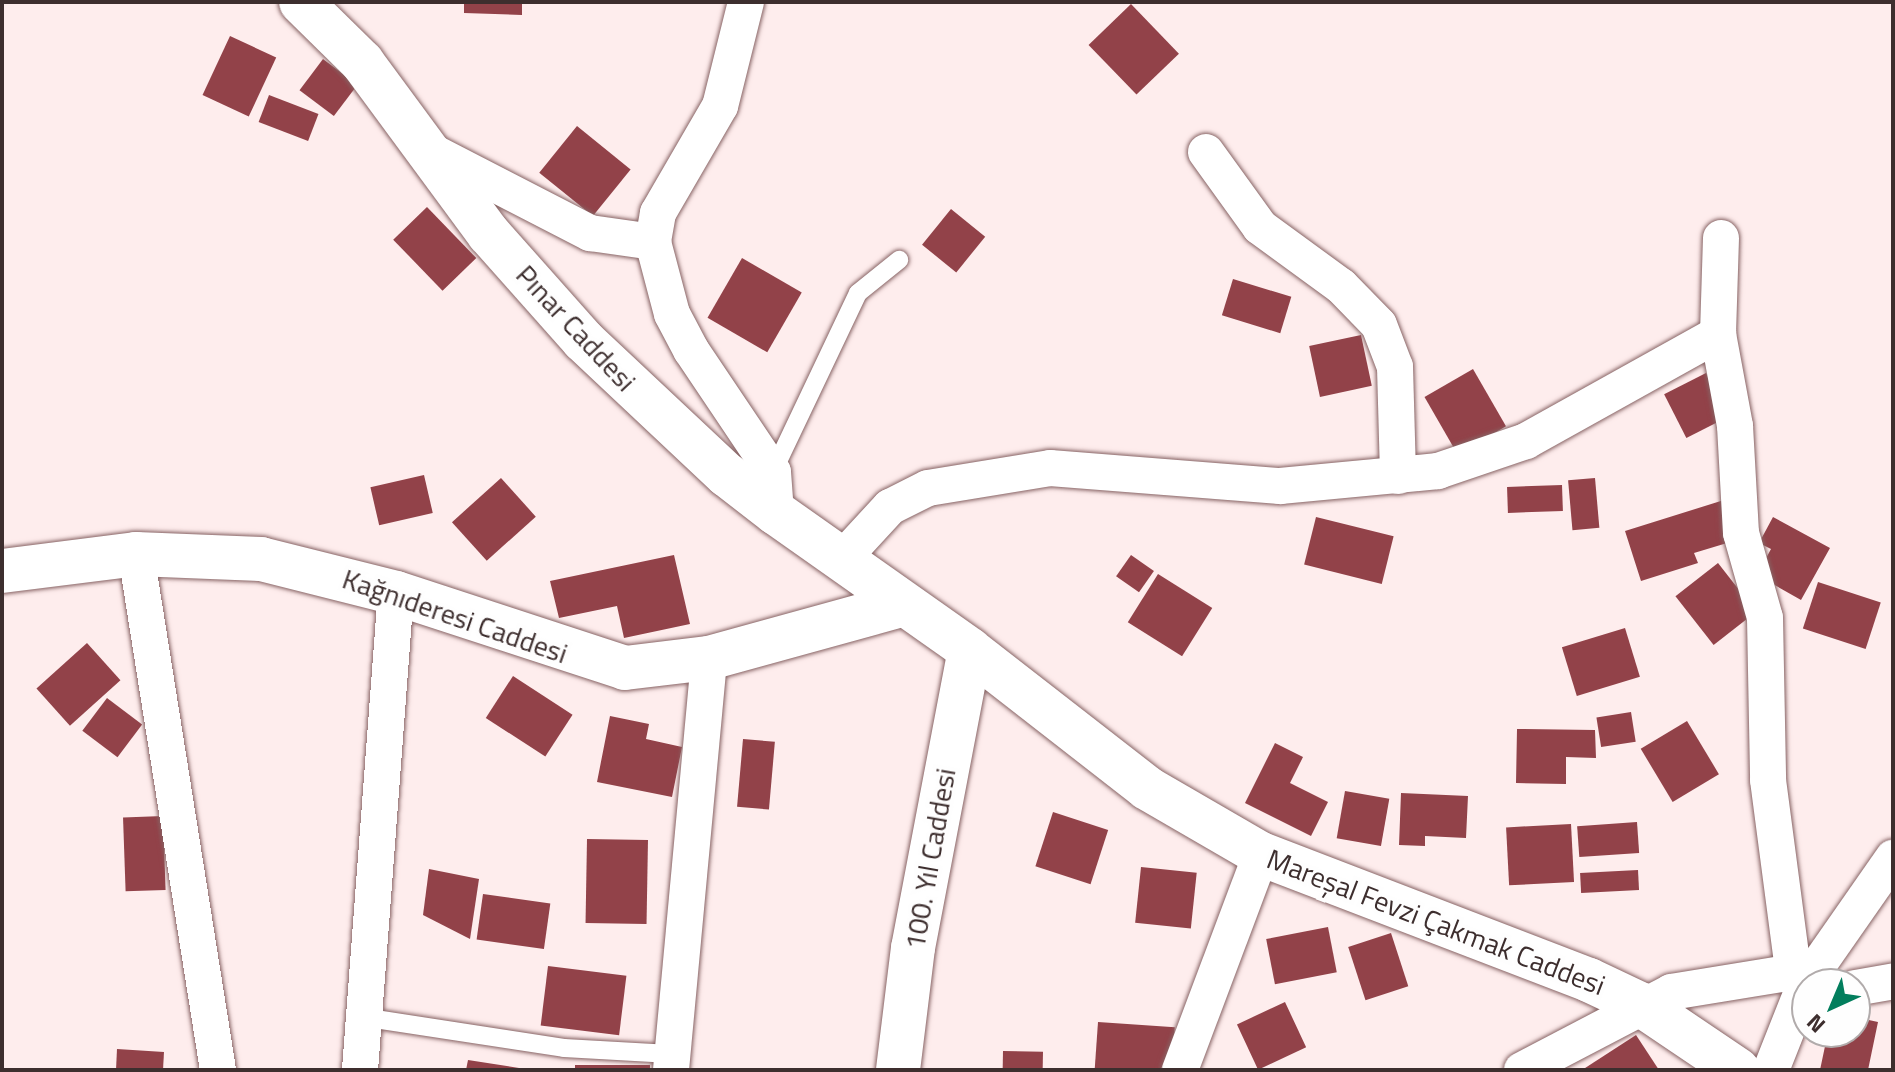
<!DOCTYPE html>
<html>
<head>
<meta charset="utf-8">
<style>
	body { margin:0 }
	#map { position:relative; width:1895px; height:1072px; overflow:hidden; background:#feeded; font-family:"Titillium Web",sans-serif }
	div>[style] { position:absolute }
	.building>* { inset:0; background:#924249; transform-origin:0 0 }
	.roads { filter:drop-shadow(0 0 2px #876364) drop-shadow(0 0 2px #876364) }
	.service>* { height:18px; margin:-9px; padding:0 9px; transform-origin:9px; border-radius:9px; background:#fff }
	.minor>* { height:36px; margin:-18px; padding:0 18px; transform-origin:18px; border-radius:18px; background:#fff }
	.tertiary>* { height:44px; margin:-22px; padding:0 22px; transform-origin:22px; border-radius:22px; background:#fff }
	span { translate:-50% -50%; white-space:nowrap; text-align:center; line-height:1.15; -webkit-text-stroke:8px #fefefe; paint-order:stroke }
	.street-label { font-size:28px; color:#3d2e2e }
	.frame { position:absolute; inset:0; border:4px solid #3d2e2e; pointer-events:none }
	.north { position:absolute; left:1791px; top:968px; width:80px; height:80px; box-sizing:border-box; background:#fefefe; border:2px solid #b1abab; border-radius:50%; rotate:224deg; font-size:22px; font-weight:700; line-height:32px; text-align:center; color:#3d2e2e }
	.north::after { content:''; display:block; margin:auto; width:28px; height:36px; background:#027e5d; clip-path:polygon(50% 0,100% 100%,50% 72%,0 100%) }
</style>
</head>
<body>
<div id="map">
	<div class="building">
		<i style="clip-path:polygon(464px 2px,522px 2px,522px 15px,464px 13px)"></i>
		<i style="left:1131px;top:4px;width:69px;height:59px;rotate:46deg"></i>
		<i style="left:230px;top:36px;width:51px;height:65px;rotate:25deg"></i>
		<i style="left:323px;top:59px;width:43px;height:39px;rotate:37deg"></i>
		<i style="left:269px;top:95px;width:53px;height:29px;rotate:21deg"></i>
		<i style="left:577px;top:126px;width:69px;height:60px;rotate:39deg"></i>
		<i style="left:427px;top:207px;width:71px;height:47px;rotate:46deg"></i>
		<i style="left:951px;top:209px;width:44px;height:46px;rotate:39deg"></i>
		<i style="left:742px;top:258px;width:69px;height:69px;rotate:30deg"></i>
		<i style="left:1233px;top:279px;width:61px;height:38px;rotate:17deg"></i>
		<i style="left:1361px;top:335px;width:52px;height:53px;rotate:78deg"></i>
		<i style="left:1473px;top:369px;width:66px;height:56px;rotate:60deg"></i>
		<i style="left:1706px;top:373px;width:49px;height:47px;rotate:63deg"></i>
		<i style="left:424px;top:475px;width:39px;height:55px;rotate:77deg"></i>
		<i style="left:501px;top:478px;width:52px;height:66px;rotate:48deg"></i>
		<i style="left:1595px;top:478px;width:50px;height:27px;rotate:85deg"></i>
		<i style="left:1562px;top:485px;width:26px;height:55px;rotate:88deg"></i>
		<i style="clip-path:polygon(1724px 500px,1737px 540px,1694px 553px,1698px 563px,1641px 581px,1625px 531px)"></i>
		<i style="left:1316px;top:517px;width:80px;height:49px;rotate:14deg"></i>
		<i style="clip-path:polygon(1773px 517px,1830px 548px,1801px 600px,1757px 575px,1771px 549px,1759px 543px)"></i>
		<i style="clip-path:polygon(674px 555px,690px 624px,624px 638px,617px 606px,559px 618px,550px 581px)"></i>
		<i style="left:1131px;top:555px;width:28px;height:26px;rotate:35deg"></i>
		<i style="left:1718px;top:563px;width:62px;height:54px;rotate:52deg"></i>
		<i style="left:1158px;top:574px;width:64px;height:57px;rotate:32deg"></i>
		<i style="left:1818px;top:582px;width:66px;height:49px;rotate:18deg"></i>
		<i style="left:1625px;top:628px;width:51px;height:66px;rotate:73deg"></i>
		<i style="left:87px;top:643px;width:50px;height:68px;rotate:48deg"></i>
		<i style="left:513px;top:676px;width:71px;height:50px;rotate:33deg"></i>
		<i style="left:107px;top:698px;width:44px;height:41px;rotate:37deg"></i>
		<i style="left:1631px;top:712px;width:30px;height:35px;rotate:81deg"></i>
		<i style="clip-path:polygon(610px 716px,649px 724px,646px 739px,682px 747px,672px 797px,597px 782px)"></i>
		<i style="left:1687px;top:721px;width:62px;height:54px;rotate:59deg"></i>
		<i style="clip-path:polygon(1517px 729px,1595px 730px,1596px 758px,1566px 757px,1566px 784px,1516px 783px)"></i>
		<i style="left:743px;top:739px;width:32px;height:68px;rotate:5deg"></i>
		<i style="clip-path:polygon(1275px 743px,1303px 757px,1290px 783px,1328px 802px,1311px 836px,1245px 803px)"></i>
		<i style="left:1345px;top:791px;width:45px;height:48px;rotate:10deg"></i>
		<i style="clip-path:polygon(1401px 793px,1468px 796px,1466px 838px,1425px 836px,1425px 846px,1399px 845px)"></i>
		<i style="left:1053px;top:812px;width:58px;height:57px;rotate:18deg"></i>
		<i style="left:163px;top:816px;width:74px;height:40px;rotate:88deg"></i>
		<i style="left:1637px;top:822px;width:31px;height:60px;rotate:86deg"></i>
		<i style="left:1571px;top:824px;width:58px;height:65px;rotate:87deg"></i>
		<i style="left:587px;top:839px;width:61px;height:84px;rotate:1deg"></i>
		<i style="left:1141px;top:867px;width:56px;height:56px;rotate:6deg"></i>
		<i style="clip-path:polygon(429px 869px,479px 879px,470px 939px,423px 915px)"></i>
		<i style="left:1638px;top:870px;width:20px;height:58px;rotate:87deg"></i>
		<i style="left:483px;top:894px;width:68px;height:46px;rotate:8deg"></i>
		<i style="left:1328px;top:927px;width:46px;height:63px;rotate:79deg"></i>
		<i style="left:1391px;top:933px;width:56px;height:45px;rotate:72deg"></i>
		<i style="left:548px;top:966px;width:79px;height:60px;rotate:7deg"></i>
		<i style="left:1285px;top:1002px;width:50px;height:53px;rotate:65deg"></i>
		<i style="clip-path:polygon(1855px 1017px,1878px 1022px,1868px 1070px,1820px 1070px,1828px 1032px,1855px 1032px)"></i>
		<i style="left:1098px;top:1022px;width:77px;height:48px;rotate:4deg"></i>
		<i style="clip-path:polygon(1636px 1035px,1659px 1070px,1582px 1070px)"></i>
		<i style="clip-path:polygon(117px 1049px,164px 1052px,163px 1070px,116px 1070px)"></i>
		<i style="left:1003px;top:1051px;width:40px;height:19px;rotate:1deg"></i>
		<i style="clip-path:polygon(468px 1060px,519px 1068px,519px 1070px,466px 1070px)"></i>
		<i style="left:575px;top:1065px;width:75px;height:5px"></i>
	</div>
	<div class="roads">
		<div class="service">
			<i style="left:773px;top:472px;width:198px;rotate:-64.6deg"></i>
			<i style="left:858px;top:293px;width:53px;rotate:-38.8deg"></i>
			<i style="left:362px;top:1017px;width:204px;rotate:8.7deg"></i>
			<i style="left:564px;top:1048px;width:107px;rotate:3.2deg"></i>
		</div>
		<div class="minor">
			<i style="left:746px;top:2px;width:107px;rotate:104deg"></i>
			<i style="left:720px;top:106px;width:124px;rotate:120.1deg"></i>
			<i style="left:658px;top:213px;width:29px;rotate:100deg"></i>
			<i style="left:653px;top:242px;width:74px;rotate:75.2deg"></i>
			<i style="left:672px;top:314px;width:41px;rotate:62.2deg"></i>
			<i style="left:691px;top:350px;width:147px;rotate:56.1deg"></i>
			<i style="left:773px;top:472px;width:41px;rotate:85.8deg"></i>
			<i style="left:425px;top:148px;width:186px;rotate:27.3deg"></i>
			<i style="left:590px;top:233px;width:64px;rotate:8.1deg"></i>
			<i style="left:1206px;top:152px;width:92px;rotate:54.2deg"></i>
			<i style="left:1260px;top:227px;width:100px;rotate:36.1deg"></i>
			<i style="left:1341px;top:286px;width:54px;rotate:45.7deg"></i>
			<i style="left:1379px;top:325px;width:45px;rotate:69.1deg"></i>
			<i style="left:1395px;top:367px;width:109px;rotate:88.4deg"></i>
			<i style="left:1721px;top:238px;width:96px;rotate:91.8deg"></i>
			<i style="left:1718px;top:334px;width:94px;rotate:79.5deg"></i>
			<i style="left:1735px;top:426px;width:107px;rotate:86.8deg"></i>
			<i style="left:1741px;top:533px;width:88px;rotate:74.2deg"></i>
			<i style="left:1765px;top:618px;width:162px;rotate:88.9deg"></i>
			<i style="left:1768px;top:780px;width:185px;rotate:82.5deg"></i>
			<i style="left:1792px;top:963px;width:27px;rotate:56deg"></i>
			<i style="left:136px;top:554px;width:522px;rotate:80.97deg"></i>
			<i style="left:842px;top:559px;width:71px;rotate:-47.3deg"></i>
			<i style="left:890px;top:507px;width:42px;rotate:-26.6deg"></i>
			<i style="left:928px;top:488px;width:124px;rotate:-9.3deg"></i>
			<i style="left:1050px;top:468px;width:231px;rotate:4.5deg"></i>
			<i style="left:1280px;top:486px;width:159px;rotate:-5.4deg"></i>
			<i style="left:1438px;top:471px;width:93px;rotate:-18.8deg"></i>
			<i style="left:1526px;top:441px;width:220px;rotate:-29.1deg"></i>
			<i style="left:1855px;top:988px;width:39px;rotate:-10deg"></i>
			<i style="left:360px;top:1070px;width:478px;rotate:-85.7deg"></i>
			<i style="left:671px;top:1070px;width:414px;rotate:-84.7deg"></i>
			<i style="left:1180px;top:1070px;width:231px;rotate:-69.4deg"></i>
			<i style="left:1522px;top:1070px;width:168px;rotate:-27.6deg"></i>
			<i style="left:1671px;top:992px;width:126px;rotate:-9.2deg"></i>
			<i style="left:1771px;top:1070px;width:92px;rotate:-68.4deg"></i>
			<i style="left:1805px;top:984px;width:154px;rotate:-55.1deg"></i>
		</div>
		<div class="tertiary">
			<i style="left:301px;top:2px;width:86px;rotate:44.5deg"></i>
			<i style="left:362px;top:62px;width:214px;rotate:53.6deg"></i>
			<i style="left:489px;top:234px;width:142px;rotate:48.4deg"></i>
			<i style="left:583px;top:340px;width:197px;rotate:43.2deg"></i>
			<i style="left:727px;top:475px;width:62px;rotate:37.8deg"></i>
			<i style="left:776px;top:513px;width:237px;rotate:35.2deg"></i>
			<i style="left:970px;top:650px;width:224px;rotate:37.9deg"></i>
			<i style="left:1147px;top:788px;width:132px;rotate:30.1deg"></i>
			<i style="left:1261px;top:854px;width:351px;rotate:21deg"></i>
			<i style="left:1589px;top:980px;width:56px;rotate:25.2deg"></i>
			<i style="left:1640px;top:1004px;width:118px;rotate:34deg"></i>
			<i style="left:2px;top:571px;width:135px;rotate:-7.2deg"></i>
			<i style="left:136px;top:554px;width:125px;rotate:2.3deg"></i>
			<i style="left:261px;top:559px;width:139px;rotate:14.1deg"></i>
			<i style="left:396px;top:593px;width:241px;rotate:18.1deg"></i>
			<i style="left:625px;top:668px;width:85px;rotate:-6.8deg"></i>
			<i style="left:709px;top:658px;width:200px;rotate:-15.4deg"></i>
			<i style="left:898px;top:1070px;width:123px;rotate:-83deg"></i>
			<i style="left:913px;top:948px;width:303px;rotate:-79.2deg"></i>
		</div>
	</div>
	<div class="street-label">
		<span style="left:576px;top:328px;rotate:47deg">Pınar Caddesi</span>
		<span style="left:455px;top:616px;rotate:19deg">Kağnıderesi Caddesi</span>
		<span style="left:930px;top:859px;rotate:-80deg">100. Yıl Caddesi</span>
		<span style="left:1436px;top:922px;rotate:21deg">Mareşal Fevzi Çakmak Caddesi</span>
	</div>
	<div class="frame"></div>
	<div class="north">N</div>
</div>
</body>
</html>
